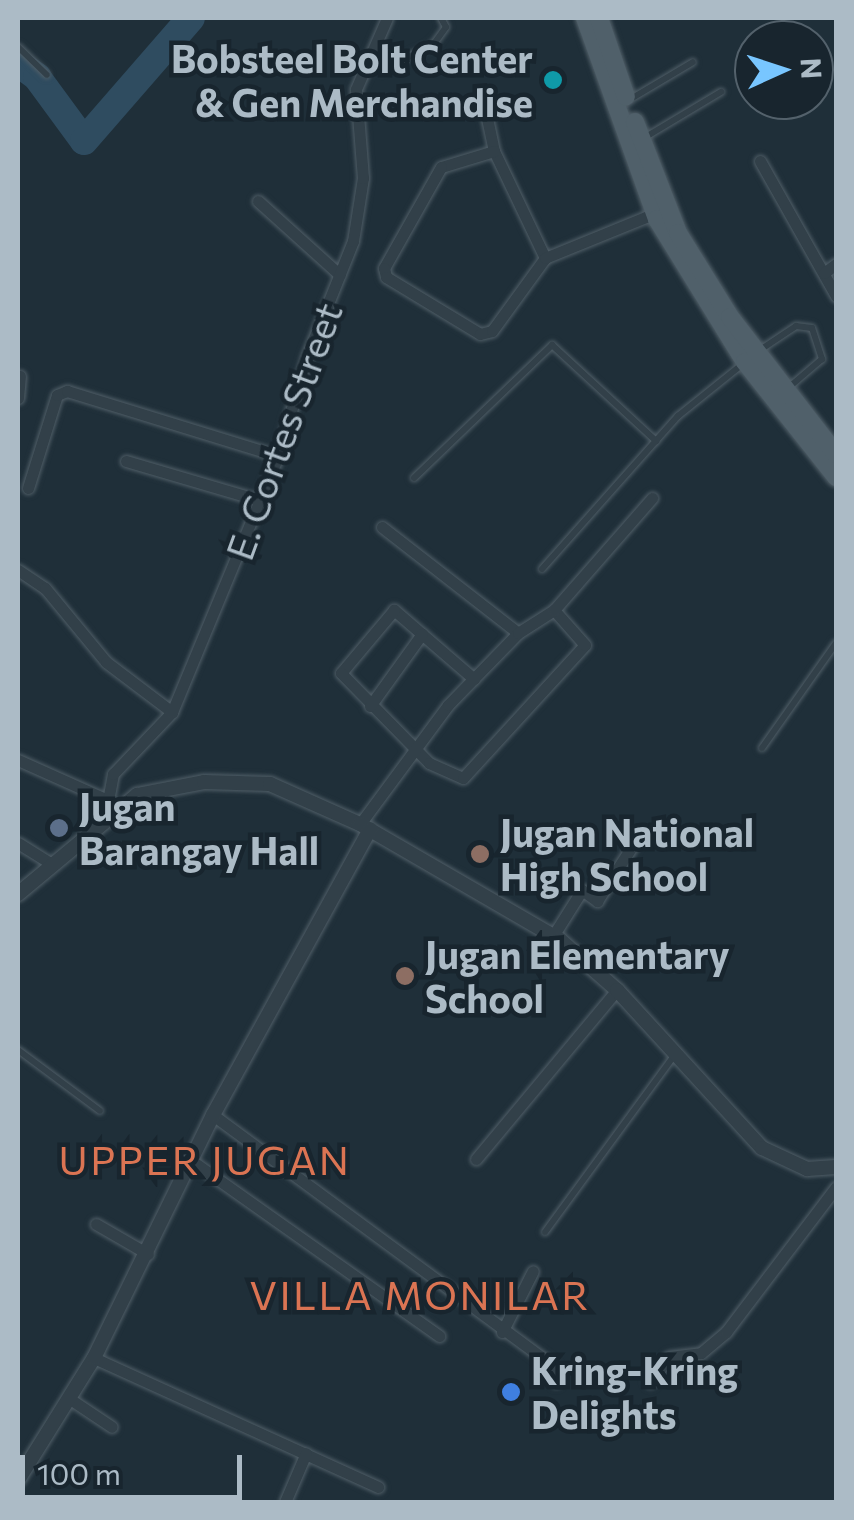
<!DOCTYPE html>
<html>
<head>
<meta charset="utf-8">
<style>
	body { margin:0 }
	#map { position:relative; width:854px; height:1520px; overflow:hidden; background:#1f2f39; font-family:Commissioner,sans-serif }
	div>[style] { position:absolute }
	.river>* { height:28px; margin:-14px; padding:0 14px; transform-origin:14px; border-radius:14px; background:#2f4c60 }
	.roads { filter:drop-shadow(0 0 2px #505e67) drop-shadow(0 0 2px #505e67) }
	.service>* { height:6px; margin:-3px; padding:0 3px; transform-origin:3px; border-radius:3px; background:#324049 }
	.minor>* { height:11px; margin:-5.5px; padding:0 5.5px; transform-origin:5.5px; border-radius:5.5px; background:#324049 }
	.tertiary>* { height:14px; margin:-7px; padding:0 7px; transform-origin:7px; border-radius:7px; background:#324049 }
	.primary>* { height:18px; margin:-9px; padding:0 9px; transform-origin:9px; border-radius:9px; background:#50606a }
	.dots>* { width:28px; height:28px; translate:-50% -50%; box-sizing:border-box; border:5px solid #18252e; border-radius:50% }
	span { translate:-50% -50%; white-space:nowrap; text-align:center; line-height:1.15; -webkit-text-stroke:9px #18252e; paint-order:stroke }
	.poi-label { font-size:38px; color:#acbbc6; font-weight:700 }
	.right { translate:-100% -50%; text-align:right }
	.left { translate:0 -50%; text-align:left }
	.street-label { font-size:38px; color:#acbbc6 }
	.neighbourhood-label { font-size:40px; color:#db7453; letter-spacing:2.5px }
	.frame { position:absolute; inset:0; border:20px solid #acbbc6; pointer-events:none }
	.north { position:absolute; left:734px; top:20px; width:100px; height:100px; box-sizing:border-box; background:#18252e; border:2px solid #53616b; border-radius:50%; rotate:87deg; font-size:28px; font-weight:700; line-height:40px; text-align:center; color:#acbbc6 }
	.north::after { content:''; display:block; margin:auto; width:35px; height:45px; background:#78c6ff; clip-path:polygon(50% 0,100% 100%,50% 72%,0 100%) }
	.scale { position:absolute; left:20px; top:1455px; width:222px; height:45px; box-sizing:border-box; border:5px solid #acbbc6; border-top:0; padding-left:12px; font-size:30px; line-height:35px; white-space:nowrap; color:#acbbc6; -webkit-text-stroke:8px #18252e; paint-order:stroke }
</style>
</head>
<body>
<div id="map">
	<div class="river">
		<i style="left:18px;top:63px;width:24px;rotate:36deg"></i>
		<i style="left:37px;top:77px;width:79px;rotate:53.7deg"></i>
		<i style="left:84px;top:141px;width:163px;rotate:-49deg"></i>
	</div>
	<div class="roads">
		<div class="service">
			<i style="left:18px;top:47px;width:40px;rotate:44deg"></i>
			<i style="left:382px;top:70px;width:57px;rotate:-26.1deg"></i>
			<i style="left:433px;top:45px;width:22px;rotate:-54deg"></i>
			<i style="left:446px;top:27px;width:10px;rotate:-119deg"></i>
			<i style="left:629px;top:100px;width:74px;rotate:-30.7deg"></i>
			<i style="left:644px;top:138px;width:90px;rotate:-30.9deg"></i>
			<i style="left:757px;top:352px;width:47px;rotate:-33.7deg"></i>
			<i style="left:796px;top:326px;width:16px;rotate:7deg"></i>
			<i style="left:812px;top:328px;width:33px;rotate:72deg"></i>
			<i style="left:822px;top:359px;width:45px;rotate:139.5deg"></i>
			<i style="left:414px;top:478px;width:192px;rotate:-43.9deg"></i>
			<i style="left:552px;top:345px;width:142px;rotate:42.7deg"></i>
			<i style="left:542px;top:569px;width:205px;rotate:-48.4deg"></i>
			<i style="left:678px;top:416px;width:85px;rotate:-38.8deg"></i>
			<i style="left:762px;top:748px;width:128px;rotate:-54.8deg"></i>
			<i style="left:18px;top:1050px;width:102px;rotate:36.6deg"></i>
			<i style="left:545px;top:1232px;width:218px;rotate:-53.8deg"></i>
		</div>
		<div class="minor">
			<i style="left:484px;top:104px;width:48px;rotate:78deg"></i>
			<i style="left:494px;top:151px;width:119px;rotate:64.5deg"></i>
			<i style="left:494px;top:151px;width:55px;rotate:163.2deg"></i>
			<i style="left:441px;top:167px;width:116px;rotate:119.4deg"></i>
			<i style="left:384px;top:268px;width:9px;rotate:77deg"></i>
			<i style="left:386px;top:277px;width:110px;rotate:31.2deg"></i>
			<i style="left:480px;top:334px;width:12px;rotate:-14deg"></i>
			<i style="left:492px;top:331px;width:90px;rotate:-54deg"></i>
			<i style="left:545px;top:258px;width:119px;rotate:-22.2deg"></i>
			<i style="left:760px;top:161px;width:155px;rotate:60.6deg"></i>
			<i style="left:258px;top:201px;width:110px;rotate:42.1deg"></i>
			<i style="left:824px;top:273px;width:15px;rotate:-37deg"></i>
			<i style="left:18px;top:398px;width:22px;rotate:-85deg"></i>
			<i style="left:126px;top:461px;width:142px;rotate:16.4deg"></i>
			<i style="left:28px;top:488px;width:97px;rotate:-72.7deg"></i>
			<i style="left:57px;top:395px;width:11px;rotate:-22deg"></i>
			<i style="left:67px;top:391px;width:221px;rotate:17.1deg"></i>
			<i style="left:382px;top:527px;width:172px;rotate:37.9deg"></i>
			<i style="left:18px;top:570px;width:32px;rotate:34deg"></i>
			<i style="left:45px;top:588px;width:96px;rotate:50.5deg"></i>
			<i style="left:106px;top:662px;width:83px;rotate:37.1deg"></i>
			<i style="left:474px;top:679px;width:106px;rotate:-139.2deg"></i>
			<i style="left:394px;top:610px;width:82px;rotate:130.1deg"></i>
			<i style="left:341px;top:673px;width:126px;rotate:45.6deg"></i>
			<i style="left:429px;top:763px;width:37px;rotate:24deg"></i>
			<i style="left:463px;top:778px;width:180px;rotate:-47.5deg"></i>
			<i style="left:585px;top:645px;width:47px;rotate:-131.5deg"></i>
			<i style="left:370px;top:706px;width:89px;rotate:-54.2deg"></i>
			<i style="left:18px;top:760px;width:95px;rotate:24.1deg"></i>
			<i style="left:105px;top:817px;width:44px;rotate:-79.5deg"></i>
			<i style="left:113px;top:774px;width:86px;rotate:-46.4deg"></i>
			<i style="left:172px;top:712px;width:277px;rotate:-67.5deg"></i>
			<i style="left:278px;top:456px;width:104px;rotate:-73.8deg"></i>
			<i style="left:307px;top:356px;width:124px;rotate:-68.2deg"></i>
			<i style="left:353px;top:241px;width:64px;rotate:-81deg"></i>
			<i style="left:363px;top:178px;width:89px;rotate:-94.5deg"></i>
			<i style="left:356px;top:89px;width:77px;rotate:-66.4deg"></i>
			<i style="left:360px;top:824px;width:148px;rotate:-53.5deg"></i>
			<i style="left:448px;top:705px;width:100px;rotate:-45.8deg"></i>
			<i style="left:518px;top:633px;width:43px;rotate:-32.6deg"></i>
			<i style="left:554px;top:610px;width:149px;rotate:-48.8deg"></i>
			<i style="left:18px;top:843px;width:40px;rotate:32deg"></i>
			<i style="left:553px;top:936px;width:54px;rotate:-57.8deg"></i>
			<i style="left:582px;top:890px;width:19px;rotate:36deg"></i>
			<i style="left:597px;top:901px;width:76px;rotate:-57.4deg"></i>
			<i style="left:213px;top:1115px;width:421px;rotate:36.4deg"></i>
			<i style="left:552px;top:1365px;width:17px;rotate:77deg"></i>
			<i style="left:476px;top:1159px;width:220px;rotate:-50.2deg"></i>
			<i style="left:192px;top:1161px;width:303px;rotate:35.3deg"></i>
			<i style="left:96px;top:1224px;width:60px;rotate:30deg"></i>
			<i style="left:502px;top:1332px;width:68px;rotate:-63.1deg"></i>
			<i style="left:94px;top:1358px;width:312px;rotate:24.4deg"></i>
			<i style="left:650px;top:1382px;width:31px;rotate:-53deg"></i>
			<i style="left:669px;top:1357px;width:32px;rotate:-7deg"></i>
			<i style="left:701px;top:1353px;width:33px;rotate:-40deg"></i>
			<i style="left:726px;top:1332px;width:182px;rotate:-52.8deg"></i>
			<i style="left:70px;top:1399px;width:50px;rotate:33.7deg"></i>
			<i style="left:285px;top:1502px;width:53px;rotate:-66.8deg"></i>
		</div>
		<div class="tertiary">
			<i style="left:18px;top:894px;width:155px;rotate:-39.8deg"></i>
			<i style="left:137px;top:795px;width:68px;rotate:-11deg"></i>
			<i style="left:204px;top:782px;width:66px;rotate:1.7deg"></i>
			<i style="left:270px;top:784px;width:98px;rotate:24deg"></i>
			<i style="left:360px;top:824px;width:231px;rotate:30.1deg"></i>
			<i style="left:560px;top:940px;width:76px;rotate:41.3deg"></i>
			<i style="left:617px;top:990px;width:214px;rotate:47.5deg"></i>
			<i style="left:762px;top:1148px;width:50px;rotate:25deg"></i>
			<i style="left:807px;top:1169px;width:29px;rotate:-4deg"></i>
			<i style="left:18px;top:1480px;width:144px;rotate:-58.1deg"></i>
			<i style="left:94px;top:1358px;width:271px;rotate:-63.9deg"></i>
			<i style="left:213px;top:1115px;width:326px;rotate:-61.2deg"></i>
		</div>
		<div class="primary">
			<i style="left:585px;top:18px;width:214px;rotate:70.3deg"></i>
			<i style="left:657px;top:219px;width:168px;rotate:58.4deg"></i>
			<i style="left:745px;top:362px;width:147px;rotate:51.6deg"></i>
			<i style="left:599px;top:18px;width:83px;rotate:71.1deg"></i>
			<i style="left:635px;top:122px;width:119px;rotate:68.8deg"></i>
			<i style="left:678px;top:233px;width:99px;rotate:58.2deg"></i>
			<i style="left:730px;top:317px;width:173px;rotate:52.3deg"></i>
		</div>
	</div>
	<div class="dots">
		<i style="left:553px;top:80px;background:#0f9aa8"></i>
		<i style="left:59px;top:828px;background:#5c6f8a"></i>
		<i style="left:480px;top:854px;background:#8d6e63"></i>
		<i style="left:405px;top:976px;background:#8d6e63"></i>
		<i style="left:511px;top:1392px;background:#3f7fe0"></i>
	</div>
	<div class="poi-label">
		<span class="right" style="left:533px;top:80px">Bobsteel Bolt Center<br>&amp; Gen Merchandise</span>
		<span class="left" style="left:79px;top:828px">Jugan<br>Barangay Hall</span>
		<span class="left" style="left:500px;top:854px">Jugan National<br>High School</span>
		<span class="left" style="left:425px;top:976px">Jugan Elementary<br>School</span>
		<span class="left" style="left:531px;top:1392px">Kring-Kring<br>Delights</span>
	</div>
	<div class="street-label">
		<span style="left:283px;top:431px;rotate:-70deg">E. Cortes Street</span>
	</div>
	<div class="neighbourhood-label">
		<span style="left:205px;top:1159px">UPPER JUGAN</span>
		<span style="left:420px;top:1294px">VILLA MONILAR</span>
	</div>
	<div class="frame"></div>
	<div class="north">N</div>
	<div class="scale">100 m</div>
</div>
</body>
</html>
